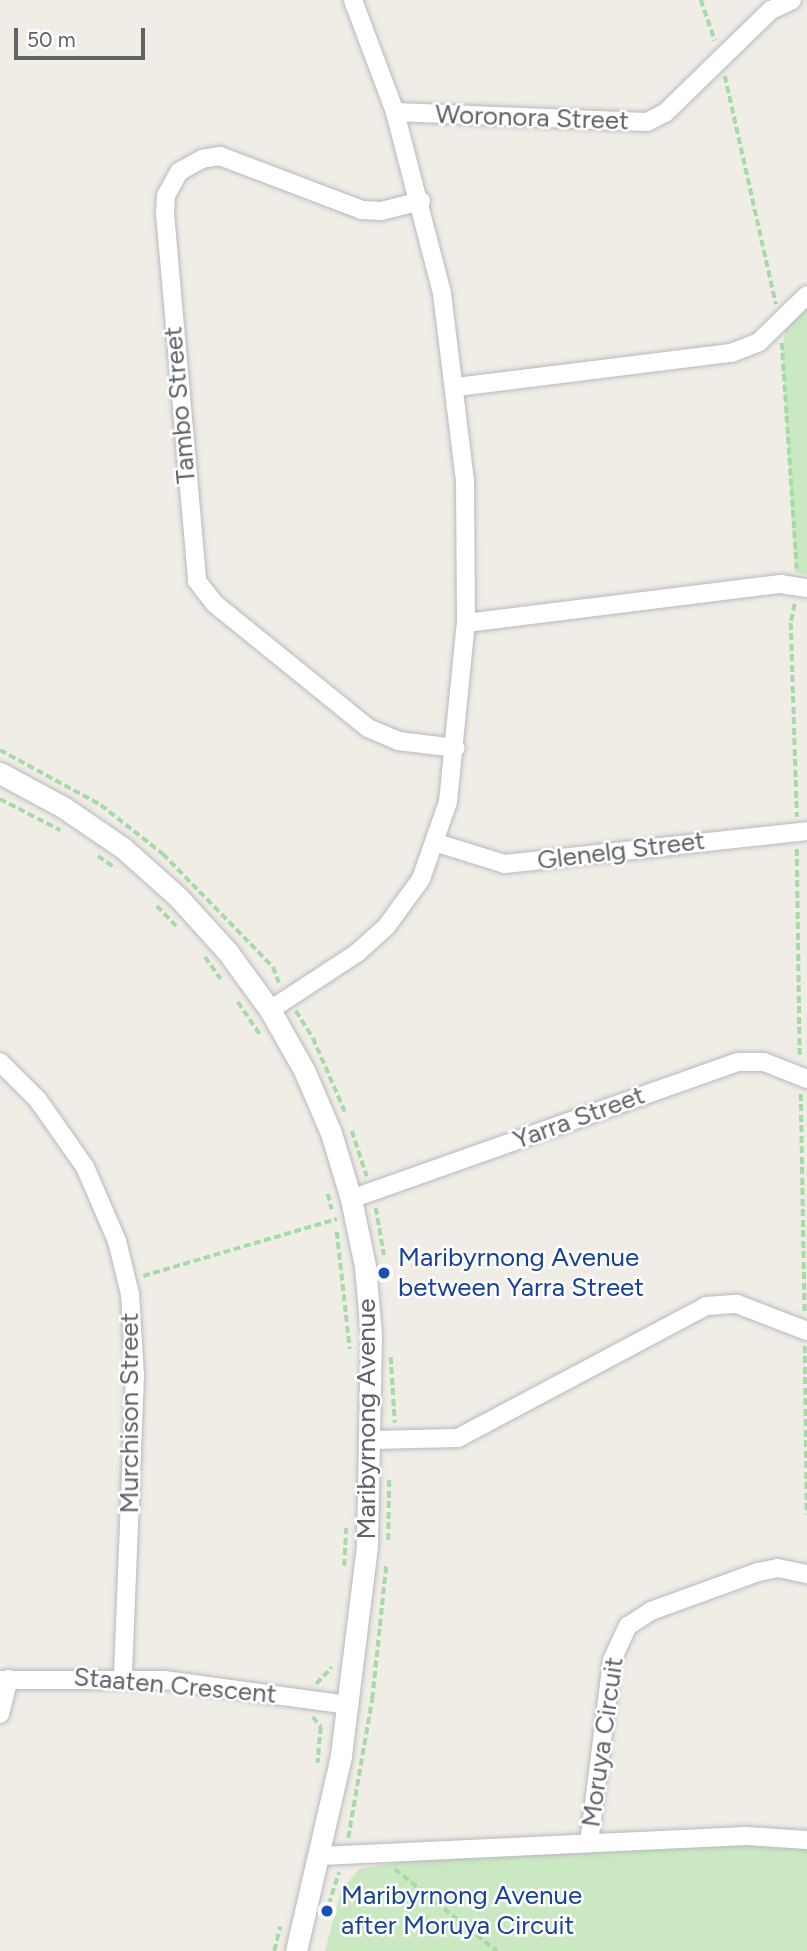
<!DOCTYPE html>
<html>
<head>
<meta charset="utf-8">
<style>
	body { margin:0 }
	#map { position:relative; width:807px; height:1951px; overflow:hidden; background:#f0ece6; font-family:Figtree,sans-serif }
	div>[style] { position:absolute }
	.green>* { inset:0; background:#cae8c2 }
	.path>* { height:3.5px; margin-top:-1.75px; transform-origin:0; background:repeating-linear-gradient(90deg,#a4dba7 0 7px,transparent 0 10.5px) }
	.roads { filter:drop-shadow(0 0 2px #b6babd) drop-shadow(0 0 2px #b6babd) }
	.minor>* { height:18px; margin:-9px; padding:0 9px; transform-origin:9px; border-radius:9px; background:#fff }
	.tertiary>* { height:21px; margin:-10.5px; padding:0 10.5px; transform-origin:10.5px; border-radius:10.5px; background:#fff }
	.dots>* { width:19px; height:19px; translate:-50% -50%; box-sizing:border-box; border:4px solid #fff; border-radius:50% }
	span { translate:-50% -50%; white-space:nowrap; text-align:center; line-height:1.15; -webkit-text-stroke:5px #fff; paint-order:stroke }
	.street-label { font-size:26px; color:#5d6367 }
	.transit-label { font-size:26px; color:#164399 }
	.left { translate:0 -50%; text-align:left }
	.scale { position:absolute; left:14px; top:28px; width:131px; height:32px; box-sizing:border-box; border:4px solid #5d6367; border-top:0; padding-left:9px; font-size:21px; line-height:24px; white-space:nowrap; color:#5d6367; -webkit-text-stroke:5px #fff; paint-order:stroke }
</style>
</head>
<body>
<div id="map">
	<div class="green">
		<i style="clip-path:polygon(807px 307px,807px 575px,795px 572px,782px 351px,786px 328px)"></i>
		<i style="clip-path:polygon(759px 1842px,807px 1849px,807px 1951px,325px 1951px,341px 1891px,359px 1869px,415px 1860px)"></i>
	</div>
	<div class="path">
		<i style="left:701px;top:0;width:43px;rotate:71.1deg"></i>
		<i style="left:725px;top:76px;width:234px;rotate:77.4deg"></i>
		<i style="left:782px;top:343px;width:226px;rotate:86.2deg"></i>
		<i style="left:795px;top:604px;width:19px;rotate:102deg"></i>
		<i style="left:791px;top:623px;width:194px;rotate:88.2deg"></i>
		<i style="left:0;top:750px;width:115px;rotate:28.6deg"></i>
		<i style="left:101px;top:805px;width:79px;rotate:38.3deg"></i>
		<i style="left:163px;top:854px;width:158px;rotate:45.8deg"></i>
		<i style="left:273px;top:967px;width:17px;rotate:69deg"></i>
		<i style="left:0;top:799px;width:68px;rotate:27.3deg"></i>
		<i style="left:797px;top:849px;width:209px;rotate:89.2deg"></i>
		<i style="left:98px;top:856px;width:21px;rotate:35deg"></i>
		<i style="left:157px;top:906px;width:28px;rotate:46deg"></i>
		<i style="left:205px;top:957px;width:27px;rotate:54deg"></i>
		<i style="left:238px;top:1002px;width:41px;rotate:55.9deg"></i>
		<i style="left:296px;top:1011px;width:32px;rotate:58deg"></i>
		<i style="left:313px;top:1038px;width:83px;rotate:66.5deg"></i>
		<i style="left:801px;top:1094px;width:219px;rotate:89deg"></i>
		<i style="left:352px;top:1131px;width:48px;rotate:71.9deg"></i>
		<i style="left:328px;top:1194px;width:16px;rotate:76deg"></i>
		<i style="left:376px;top:1208px;width:48px;rotate:80.3deg"></i>
		<i style="left:337px;top:1232px;width:118px;rotate:83.7deg"></i>
		<i style="left:143px;top:1276px;width:202px;rotate:-16.4deg"></i>
		<i style="left:805px;top:1346px;width:169px;rotate:89.3deg"></i>
		<i style="left:391px;top:1357px;width:66px;rotate:86.5deg"></i>
		<i style="left:388px;top:1540px;width:62px;rotate:-89.1deg"></i>
		<i style="left:344px;top:1566px;width:38px;rotate:-87deg"></i>
		<i style="left:316px;top:1684px;width:23px;rotate:-47deg"></i>
		<i style="left:313px;top:1717px;width:13px;rotate:51deg"></i>
		<i style="left:321px;top:1727px;width:36px;rotate:95deg"></i>
		<i style="left:348px;top:1838px;width:141px;rotate:-80.2deg"></i>
		<i style="left:372px;top:1699px;width:135px;rotate:-84deg"></i>
		<i style="left:395px;top:1869px;width:131px;rotate:38.8deg"></i>
		<i style="left:325px;top:1915px;width:45px;rotate:-72deg"></i>
		<i style="left:274px;top:1951px;width:25px;rotate:-76deg"></i>
	</div>
	<div class="roads">
		<div class="minor">
			<i style="left:395px;top:112px;width:252px;rotate:2.3deg"></i>
			<i style="left:647px;top:122px;width:20px;rotate:-27deg"></i>
			<i style="left:665px;top:113px;width:148px;rotate:-44.2deg"></i>
			<i style="left:771px;top:10px;width:23px;rotate:-25deg"></i>
			<i style="left:421px;top:201px;width:41px;rotate:166deg"></i>
			<i style="left:381px;top:211px;width:19px;rotate:-177deg"></i>
			<i style="left:362px;top:210px;width:152px;rotate:-159.2deg"></i>
			<i style="left:220px;top:156px;width:18px;rotate:171deg"></i>
			<i style="left:202px;top:159px;width:26px;rotate:151deg"></i>
			<i style="left:179px;top:172px;width:26px;rotate:119deg"></i>
			<i style="left:166px;top:195px;width:18px;rotate:93deg"></i>
			<i style="left:165px;top:213px;width:369px;rotate:85deg"></i>
			<i style="left:197px;top:581px;width:29px;rotate:52deg"></i>
			<i style="left:215px;top:604px;width:197px;rotate:39deg"></i>
			<i style="left:368px;top:728px;width:33px;rotate:23deg"></i>
			<i style="left:398px;top:741px;width:58px;rotate:6.9deg"></i>
			<i style="left:457px;top:387px;width:276px;rotate:-7.1deg"></i>
			<i style="left:731px;top:353px;width:30px;rotate:-21deg"></i>
			<i style="left:759px;top:342px;width:67px;rotate:-44.4deg"></i>
			<i style="left:466px;top:623px;width:317px;rotate:-7.1deg"></i>
			<i style="left:781px;top:584px;width:26px;rotate:9deg"></i>
			<i style="left:437px;top:843px;width:71px;rotate:17.2deg"></i>
			<i style="left:505px;top:864px;width:304px;rotate:-6.2deg"></i>
			<i style="left:270px;top:1010px;width:104px;rotate:-33.2deg"></i>
			<i style="left:357px;top:953px;width:39px;rotate:-42deg"></i>
			<i style="left:386px;top:927px;width:59px;rotate:-53.9deg"></i>
			<i style="left:421px;top:879px;width:82px;rotate:-70.7deg"></i>
			<i style="left:448px;top:802px;width:180px;rotate:-84.3deg"></i>
			<i style="left:466px;top:623px;width:142px;rotate:-90.4deg"></i>
			<i style="left:465px;top:481px;width:189px;rotate:-97deg"></i>
			<i style="left:442px;top:293px;width:187px;rotate:-104.6deg"></i>
			<i style="left:395px;top:112px;width:120px;rotate:-110.6deg"></i>
			<i style="left:0;top:1062px;width:54px;rotate:45deg"></i>
			<i style="left:38px;top:1100px;width:82px;rotate:55deg"></i>
			<i style="left:85px;top:1167px;width:81px;rotate:66.6deg"></i>
			<i style="left:117px;top:1241px;width:55px;rotate:76.2deg"></i>
			<i style="left:130px;top:1294px;width:81px;rotate:86.5deg"></i>
			<i style="left:135px;top:1375px;width:303px;rotate:92.3deg"></i>
			<i style="left:351px;top:1199px;width:411px;rotate:-19.5deg"></i>
			<i style="left:738px;top:1062px;width:26px"></i>
			<i style="left:764px;top:1062px;width:46px;rotate:21.6deg"></i>
			<i style="left:372px;top:1440px;width:86px;rotate:-1.3deg"></i>
			<i style="left:458px;top:1438px;width:281px;rotate:-28deg"></i>
			<i style="left:706px;top:1306px;width:31px;rotate:-4deg"></i>
			<i style="left:737px;top:1304px;width:75px;rotate:21.1deg"></i>
			<i style="left:0;top:1680px;width:164px"></i>
			<i style="left:164px;top:1680px;width:187px;rotate:7.7deg"></i>
			<i style="left:0;top:1714px;width:36px;rotate:-76deg"></i>
			<i style="left:589px;top:1843px;width:184px;rotate:-82.8deg"></i>
			<i style="left:612px;top:1660px;width:38px;rotate:-65deg"></i>
			<i style="left:628px;top:1626px;width:27px;rotate:-33deg"></i>
			<i style="left:651px;top:1611px;width:114px;rotate:-20deg"></i>
			<i style="left:758px;top:1572px;width:20px;rotate:-11deg"></i>
			<i style="left:778px;top:1568px;width:30px;rotate:12deg"></i>
			<i style="left:321px;top:1856px;width:425px;rotate:-2.7deg"></i>
			<i style="left:746px;top:1836px;width:61px;rotate:3.8deg"></i>
		</div>
		<div class="tertiary">
			<i style="left:0;top:773px;width:72px;rotate:28.4deg"></i>
			<i style="left:63px;top:807px;width:73px;rotate:34.3deg"></i>
			<i style="left:123px;top:848px;width:74px;rotate:41.7deg"></i>
			<i style="left:178px;top:897px;width:73px;rotate:47.8deg"></i>
			<i style="left:227px;top:951px;width:73px;rotate:53.9deg"></i>
			<i style="left:270px;top:1010px;width:69px;rotate:60.5deg"></i>
			<i style="left:304px;top:1070px;width:69px;rotate:66.8deg"></i>
			<i style="left:331px;top:1133px;width:69px;rotate:73.1deg"></i>
			<i style="left:351px;top:1199px;width:68px;rotate:78.2deg"></i>
			<i style="left:365px;top:1266px;width:68px;rotate:85deg"></i>
			<i style="left:371px;top:1334px;width:212px;rotate:91.1deg"></i>
			<i style="left:367px;top:1546px;width:212px;rotate:97.1deg"></i>
			<i style="left:341px;top:1756px;width:200px;rotate:103deg"></i>
		</div>
	</div>
	<div class="dots">
		<i style="left:384px;top:1273px;background:#1a4fb4"></i>
		<i style="left:327px;top:1911px;background:#1a4fb4"></i>
	</div>
	<div class="street-label">
		<span style="left:532px;top:118px;rotate:2deg">Woronora Street</span>
		<span style="left:180px;top:405px;rotate:-95deg">Tambo Street</span>
		<span style="left:621px;top:851px;rotate:-7deg">Glenelg Street</span>
		<span style="left:579px;top:1118px;rotate:-20deg">Yarra Street</span>
		<span style="left:130px;top:1413px;rotate:-90deg">Murchison Street</span>
		<span style="left:367px;top:1419px;rotate:-90deg">Maribyrnong Avenue</span>
		<span style="left:175px;top:1686px;rotate:5deg">Staaten Crescent</span>
		<span style="left:603px;top:1742px;rotate:-82deg">Moruya Circuit</span>
	</div>
	<div class="transit-label">
		<span class="left" style="left:398px;top:1273px">Maribyrnong Avenue<br>between Yarra Street</span>
		<span class="left" style="left:341px;top:1911px">Maribyrnong Avenue<br>after Moruya Circuit</span>
	</div>
	<div class="scale">50 m</div>
</div>
</body>
</html>
